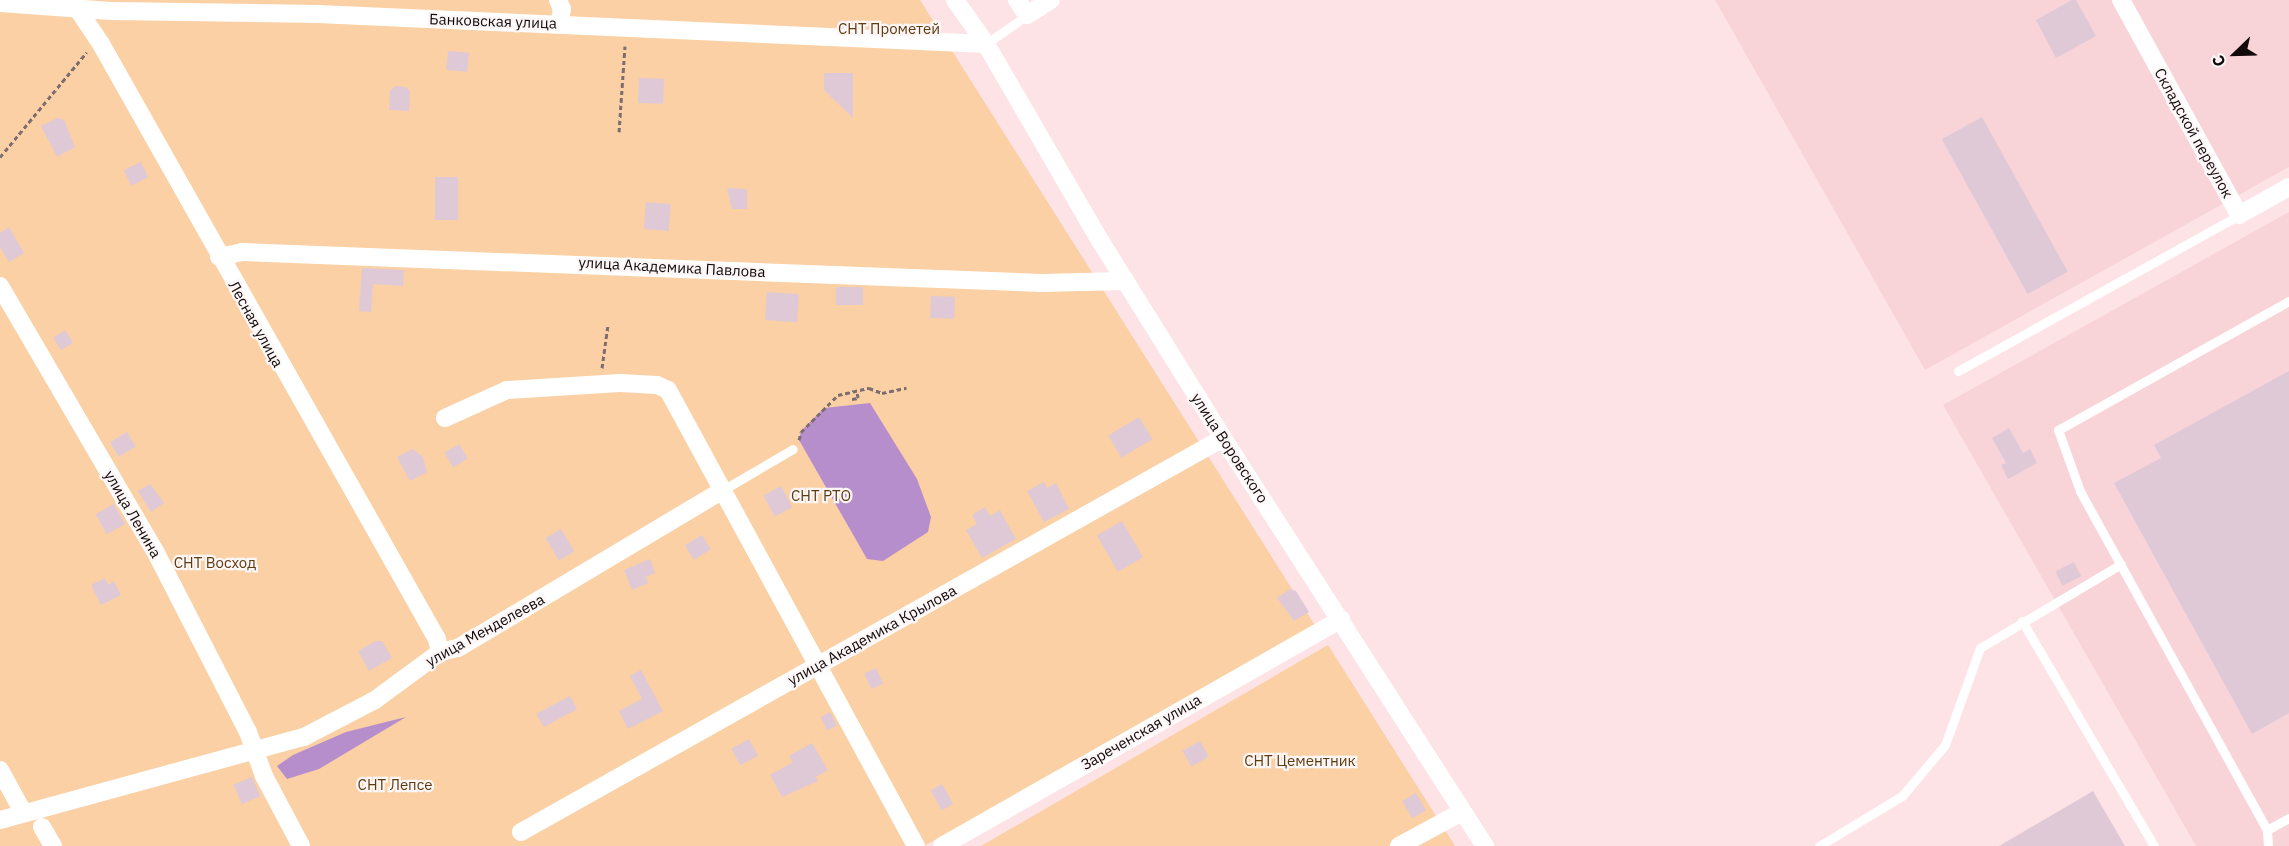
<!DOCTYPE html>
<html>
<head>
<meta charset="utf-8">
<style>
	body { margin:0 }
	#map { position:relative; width:2289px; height:846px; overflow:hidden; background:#fee3e6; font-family:"IBM Plex Sans",sans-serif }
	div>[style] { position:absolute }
	.built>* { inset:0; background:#f8d4d8 }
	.green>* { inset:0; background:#fad0a4 }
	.water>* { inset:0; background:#b68ecc }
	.building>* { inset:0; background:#dfc9d6; transform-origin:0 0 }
	.path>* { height:3px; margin-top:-1.5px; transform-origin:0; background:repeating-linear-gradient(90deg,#7e6d6f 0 4.5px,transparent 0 7.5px) }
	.lane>* { height:9px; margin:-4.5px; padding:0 4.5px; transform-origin:4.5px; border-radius:4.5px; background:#fff }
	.street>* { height:18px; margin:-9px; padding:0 9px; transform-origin:9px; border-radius:9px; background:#fff }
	span { translate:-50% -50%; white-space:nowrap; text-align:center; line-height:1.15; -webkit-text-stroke:4.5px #fcf6f7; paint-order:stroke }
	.street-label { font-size:15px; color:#11090a }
	.park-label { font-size:15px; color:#5f3b0e }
	.north { position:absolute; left:2205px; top:24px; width:60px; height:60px; -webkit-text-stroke:4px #fcf6f7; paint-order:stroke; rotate:247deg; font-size:16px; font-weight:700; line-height:24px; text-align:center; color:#11090a }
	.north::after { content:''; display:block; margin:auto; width:21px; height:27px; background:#11090a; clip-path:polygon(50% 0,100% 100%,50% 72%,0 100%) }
</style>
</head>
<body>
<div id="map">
	<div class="built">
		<i style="clip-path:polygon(1715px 0,2289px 0,2289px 167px,1925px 370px)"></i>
		<i style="clip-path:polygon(2289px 212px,2289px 846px,2196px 846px,1943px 405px)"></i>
	</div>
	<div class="green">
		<i style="clip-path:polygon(0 0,920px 0,1316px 627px,924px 846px,0 846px)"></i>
		<i style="clip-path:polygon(1328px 645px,1455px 846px,981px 846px)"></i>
	</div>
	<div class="water">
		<i style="clip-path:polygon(870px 403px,917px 479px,931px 517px,928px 532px,883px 561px,867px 559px,799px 440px,801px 431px,824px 408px)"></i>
		<i style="clip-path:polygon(406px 717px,319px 769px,287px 779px,277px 766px,293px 755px,346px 732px)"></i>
	</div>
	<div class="building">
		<i style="clip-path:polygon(2072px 0,2076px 0,2096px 36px,2056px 58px,2036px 20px)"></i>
		<i style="left:448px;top:51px;width:21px;height:19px;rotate:5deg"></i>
		<i style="clip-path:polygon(824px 73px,853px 73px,853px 118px,824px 90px)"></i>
		<i style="left:639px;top:78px;width:25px;height:25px;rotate:2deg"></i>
		<i style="clip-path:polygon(395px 86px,406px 87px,410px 92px,409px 111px,389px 110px,390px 91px)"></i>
		<i style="left:1982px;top:117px;width:177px;height:46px;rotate:61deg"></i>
		<i style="clip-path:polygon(57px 118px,64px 120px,75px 147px,57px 157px,41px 126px)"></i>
		<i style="left:141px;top:162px;width:17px;height:19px;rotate:65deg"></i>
		<i style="left:435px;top:177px;width:23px;height:43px"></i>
		<i style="clip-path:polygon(727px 188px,747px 189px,747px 209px,732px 209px)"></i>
		<i style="left:646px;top:202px;width:25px;height:27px;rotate:5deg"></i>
		<i style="clip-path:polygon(9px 227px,24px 253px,9px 262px,0 247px,0 233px)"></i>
		<i style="clip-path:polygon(362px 268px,404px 270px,403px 286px,373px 284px,371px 312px,359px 311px)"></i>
		<i style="left:836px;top:287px;width:27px;height:18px"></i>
		<i style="left:767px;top:292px;width:32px;height:28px;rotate:4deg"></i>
		<i style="left:931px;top:296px;width:24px;height:22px;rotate:2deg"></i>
		<i style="left:65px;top:330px;width:15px;height:14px;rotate:58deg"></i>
		<i style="clip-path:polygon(2289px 371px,2289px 713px,2252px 734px,2114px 483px,2161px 458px,2154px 445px)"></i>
		<i style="left:1139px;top:417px;width:26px;height:36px;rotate:59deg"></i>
		<i style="clip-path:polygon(2009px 428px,2023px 453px,2030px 449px,2037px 463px,2008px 479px,2001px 465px,2006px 463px,1992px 438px)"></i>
		<i style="left:127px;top:432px;width:17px;height:20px;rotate:59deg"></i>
		<i style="left:459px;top:444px;width:17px;height:17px;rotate:59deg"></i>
		<i style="clip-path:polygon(413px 449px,423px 457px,427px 472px,410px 481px,397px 457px)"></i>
		<i style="clip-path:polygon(1044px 482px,1047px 488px,1056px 483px,1069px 509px,1044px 522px,1027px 491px)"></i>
		<i style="clip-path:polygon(150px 484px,164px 503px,151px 512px,138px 491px)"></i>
		<i style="left:781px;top:486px;width:24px;height:20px;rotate:62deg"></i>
		<i style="left:114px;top:504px;width:23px;height:21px;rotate:61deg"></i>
		<i style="clip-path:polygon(985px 507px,990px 516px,1000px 510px,1016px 539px,982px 558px,966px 530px,977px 524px,972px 515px)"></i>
		<i style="left:1122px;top:521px;width:42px;height:29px;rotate:60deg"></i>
		<i style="left:561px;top:529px;width:26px;height:18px;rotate:59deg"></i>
		<i style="left:702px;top:535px;width:17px;height:20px;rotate:59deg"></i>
		<i style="clip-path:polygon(650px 559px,655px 573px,646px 577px,648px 583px,632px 590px,624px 570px)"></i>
		<i style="left:2074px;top:562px;width:16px;height:21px;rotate:63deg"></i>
		<i style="clip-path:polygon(105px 578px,108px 585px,114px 581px,121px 595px,101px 605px,91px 585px)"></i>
		<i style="clip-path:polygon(1290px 589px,1296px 591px,1309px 612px,1294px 621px,1277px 598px)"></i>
		<i style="clip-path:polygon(376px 641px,382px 641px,392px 658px,369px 671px,358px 651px)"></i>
		<i style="left:876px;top:668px;width:17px;height:13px;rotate:65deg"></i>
		<i style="clip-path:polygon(641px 670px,663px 711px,628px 729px,619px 711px,642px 699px,630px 676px)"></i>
		<i style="left:570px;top:696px;width:15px;height:38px;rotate:62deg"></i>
		<i style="left:830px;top:712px;width:15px;height:11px;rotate:62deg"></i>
		<i style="left:749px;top:739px;width:19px;height:20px;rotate:62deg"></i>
		<i style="left:1200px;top:741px;width:18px;height:20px;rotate:61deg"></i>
		<i style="clip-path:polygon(812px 743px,828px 770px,816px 777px,818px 781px,782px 797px,770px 775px,793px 762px,789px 756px)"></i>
		<i style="left:252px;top:777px;width:21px;height:20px;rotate:67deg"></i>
		<i style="left:942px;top:784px;width:23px;height:13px;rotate:61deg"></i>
		<i style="clip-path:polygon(2093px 791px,2125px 846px,1999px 846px,2059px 811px)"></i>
		<i style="left:1416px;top:793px;width:20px;height:16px;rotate:60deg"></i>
	</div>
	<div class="path">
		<i style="left:619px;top:132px;width:86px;rotate:-86deg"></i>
		<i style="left:0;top:157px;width:136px;rotate:-50.4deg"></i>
		<i style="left:602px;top:368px;width:43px;rotate:-82.1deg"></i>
		<i style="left:852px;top:399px;width:6px;rotate:-9deg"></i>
		<i style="left:858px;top:398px;width:7px;rotate:-98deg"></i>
		<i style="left:799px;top:440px;width:8px;rotate:-76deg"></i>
		<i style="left:801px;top:432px;width:52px;rotate:-45deg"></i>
		<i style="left:838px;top:395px;width:32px;rotate:-13deg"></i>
		<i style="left:869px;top:388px;width:14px;rotate:21deg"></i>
		<i style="left:882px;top:393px;width:25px;rotate:-12deg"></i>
	</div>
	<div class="lane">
		<i style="left:986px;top:44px;width:50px;rotate:-35.3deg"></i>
		<i style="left:1958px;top:371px;width:321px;rotate:-29deg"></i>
		<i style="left:721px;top:491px;width:83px;rotate:-30.3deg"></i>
		<i style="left:2022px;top:621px;width:261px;rotate:59.6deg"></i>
		<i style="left:2267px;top:830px;width:387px;rotate:-118.9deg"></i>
		<i style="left:2080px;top:491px;width:65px;rotate:-109.8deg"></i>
		<i style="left:2058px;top:430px;width:265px;rotate:-29.2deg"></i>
		<i style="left:1819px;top:846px;width:97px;rotate:-31.1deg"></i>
		<i style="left:1902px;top:796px;width:67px;rotate:-49.9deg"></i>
		<i style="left:1945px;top:745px;width:103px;rotate:-70.2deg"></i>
		<i style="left:1980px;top:648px;width:164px;rotate:-30.8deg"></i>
		<i style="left:2268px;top:846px;width:16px;rotate:-94deg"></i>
		<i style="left:2267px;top:830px;width:25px;rotate:-29deg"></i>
	</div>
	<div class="street">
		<i style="left:558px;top:0;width:10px;rotate:66deg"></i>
		<i style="left:562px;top:9px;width:15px;rotate:101deg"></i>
		<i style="left:955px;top:0;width:54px;rotate:54.8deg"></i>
		<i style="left:986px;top:44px;width:229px;rotate:59.9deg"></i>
		<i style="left:1101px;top:242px;width:231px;rotate:58.1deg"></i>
		<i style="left:1223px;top:438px;width:485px;rotate:57.3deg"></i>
		<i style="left:1017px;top:0;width:18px;rotate:56deg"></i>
		<i style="left:1027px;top:15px;width:28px;rotate:-32deg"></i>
		<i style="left:2121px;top:0;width:245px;rotate:61.2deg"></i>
		<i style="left:2239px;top:215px;width:57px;rotate:-29.2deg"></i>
		<i style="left:0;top:3px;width:111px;rotate:4.1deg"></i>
		<i style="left:111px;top:11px;width:207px;rotate:0.8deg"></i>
		<i style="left:318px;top:14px;width:669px;rotate:2.57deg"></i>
		<i style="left:70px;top:4px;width:8px;rotate:30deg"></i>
		<i style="left:77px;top:8px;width:43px;rotate:56.3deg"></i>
		<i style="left:101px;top:44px;width:683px;rotate:60.55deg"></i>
		<i style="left:437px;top:639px;width:13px;rotate:77deg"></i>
		<i style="left:219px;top:257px;width:24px;rotate:-12deg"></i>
		<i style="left:242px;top:252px;width:800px;rotate:2.22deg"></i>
		<i style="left:1041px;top:283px;width:85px;rotate:-1.3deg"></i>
		<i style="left:0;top:286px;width:307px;rotate:59.7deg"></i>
		<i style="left:155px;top:551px;width:203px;rotate:62.8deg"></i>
		<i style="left:248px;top:732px;width:47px;rotate:70deg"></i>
		<i style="left:264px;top:776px;width:79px;rotate:62.1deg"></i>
		<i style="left:445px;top:418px;width:68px;rotate:-24.3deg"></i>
		<i style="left:507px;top:390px;width:113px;rotate:-3.5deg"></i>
		<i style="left:620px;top:383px;width:37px;rotate:3deg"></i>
		<i style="left:657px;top:385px;width:12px;rotate:24deg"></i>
		<i style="left:668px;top:390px;width:519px;rotate:61.46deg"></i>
		<i style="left:0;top:770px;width:48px;rotate:61.3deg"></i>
		<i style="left:0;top:820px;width:315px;rotate:-15.3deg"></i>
		<i style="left:304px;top:737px;width:80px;rotate:-27.5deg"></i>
		<i style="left:375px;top:700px;width:81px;rotate:-36.4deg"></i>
		<i style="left:440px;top:652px;width:18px;rotate:-13deg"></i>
		<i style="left:458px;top:648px;width:306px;rotate:-30.8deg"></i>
		<i style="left:42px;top:827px;width:22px;rotate:60deg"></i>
		<i style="left:521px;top:832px;width:805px;rotate:-29.3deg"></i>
		<i style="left:942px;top:846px;width:459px;rotate:-29.6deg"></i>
		<i style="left:1399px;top:846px;width:72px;rotate:-28.4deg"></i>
	</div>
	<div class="street-label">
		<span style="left:493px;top:21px;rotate:2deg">Банковская улица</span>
		<span style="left:2194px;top:133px;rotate:61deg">Складской переулок</span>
		<span style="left:672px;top:267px;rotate:3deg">улица Академика Павлова</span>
		<span style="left:256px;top:324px;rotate:61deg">Лесная улица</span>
		<span style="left:1230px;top:448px;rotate:57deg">улица Воровского</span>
		<span style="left:133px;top:514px;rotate:60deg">улица Ленина</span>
		<span style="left:485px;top:630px;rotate:-29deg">улица Менделеева</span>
		<span style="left:872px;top:635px;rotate:-29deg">улица Академика Крылова</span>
		<span style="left:1141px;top:732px;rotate:-30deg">Зареченская улица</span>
	</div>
	<div class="park-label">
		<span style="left:889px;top:29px">СНТ Прометей</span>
		<span style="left:821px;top:496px">СНТ РТО</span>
		<span style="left:215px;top:563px">СНТ Восход</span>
		<span style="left:1300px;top:761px">СНТ Цементник</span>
		<span style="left:395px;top:785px">СНТ Лепсе</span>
	</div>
	<div class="north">С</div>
</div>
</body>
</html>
